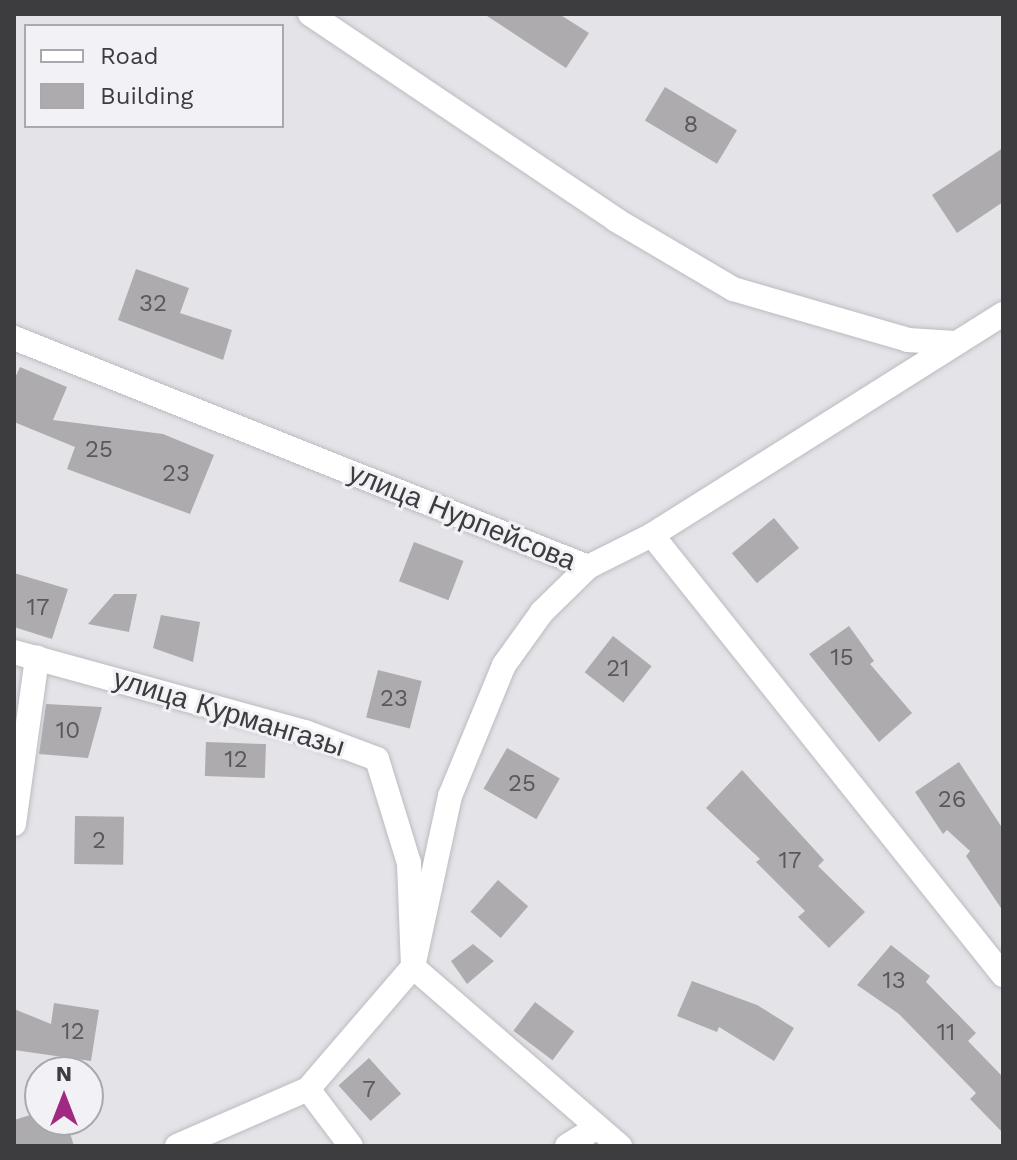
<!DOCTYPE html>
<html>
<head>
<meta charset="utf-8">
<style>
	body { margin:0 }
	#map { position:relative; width:1017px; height:1160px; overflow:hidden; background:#e4e3e8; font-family:"Work Sans",sans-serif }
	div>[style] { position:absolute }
	.building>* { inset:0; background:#aeabaf; transform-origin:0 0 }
	.roads { filter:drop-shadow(0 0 2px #bcbbc0) drop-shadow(0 0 2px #bcbbc0) }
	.minor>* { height:24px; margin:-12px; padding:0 12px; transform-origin:12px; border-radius:12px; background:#fff }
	span { translate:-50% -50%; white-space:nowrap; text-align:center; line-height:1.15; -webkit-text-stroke:6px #f1f1f6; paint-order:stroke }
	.number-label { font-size:24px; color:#59585b }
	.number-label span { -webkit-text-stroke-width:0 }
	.street-label { font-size:28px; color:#3d3d3f }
	.frame { position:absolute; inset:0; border:16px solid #3d3d3f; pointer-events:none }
	.legend { position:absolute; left:24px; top:24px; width:260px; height:104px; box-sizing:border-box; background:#f1f1f6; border:2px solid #a9a9ad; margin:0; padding:10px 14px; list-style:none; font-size:24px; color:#3d3d3f }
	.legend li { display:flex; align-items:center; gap:16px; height:40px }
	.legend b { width:40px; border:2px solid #a9a9ad }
	.north { position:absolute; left:24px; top:1056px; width:80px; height:80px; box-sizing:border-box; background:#f1f1f6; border:2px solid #a9a9ad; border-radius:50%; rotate:0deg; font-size:22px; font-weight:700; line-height:32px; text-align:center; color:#3d3d3f }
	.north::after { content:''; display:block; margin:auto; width:28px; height:36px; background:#a12981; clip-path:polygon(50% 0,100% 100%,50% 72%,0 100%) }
</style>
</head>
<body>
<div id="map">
	<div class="building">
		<i style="clip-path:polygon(484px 14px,559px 14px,589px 33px,566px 68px)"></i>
		<i style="left:665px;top:87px;width:84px;height:39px;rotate:31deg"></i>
		<i style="clip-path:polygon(1003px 148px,1003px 202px,957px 233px,932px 195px)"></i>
		<i style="clip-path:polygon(136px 269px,189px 288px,180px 313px,232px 330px,223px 360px,118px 320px)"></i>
		<i style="clip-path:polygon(20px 367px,67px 387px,53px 420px,163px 434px,214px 455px,190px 514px,67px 469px,75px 447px,14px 422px,14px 380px)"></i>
		<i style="left:774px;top:518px;width:39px;height:55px;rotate:50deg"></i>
		<i style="left:414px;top:542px;width:53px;height:42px;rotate:21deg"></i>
		<i style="clip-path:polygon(14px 573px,68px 589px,52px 639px,14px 627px)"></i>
		<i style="clip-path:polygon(114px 594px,137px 594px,129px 632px,88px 624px)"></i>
		<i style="clip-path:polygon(161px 615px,200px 622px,193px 662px,153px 648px)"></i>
		<i style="clip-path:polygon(849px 626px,874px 661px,870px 664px,912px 713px,879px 742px,809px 654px)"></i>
		<i style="left:613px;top:636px;width:49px;height:46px;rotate:38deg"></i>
		<i style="left:378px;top:670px;width:45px;height:49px;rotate:14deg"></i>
		<i style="clip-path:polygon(46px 704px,102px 707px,88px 758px,39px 754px)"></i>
		<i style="left:206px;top:742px;width:60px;height:34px;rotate:2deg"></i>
		<i style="left:507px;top:748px;width:61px;height:47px;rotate:30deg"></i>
		<i style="clip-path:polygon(959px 762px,1003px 829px,1003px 911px,966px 856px,970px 851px,947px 830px,943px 834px,915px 792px)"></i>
		<i style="clip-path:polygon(742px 770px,824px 860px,818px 866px,865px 912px,829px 948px,798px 917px,805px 911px,756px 862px,760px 859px,706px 808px)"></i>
		<i style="left:75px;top:816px;width:49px;height:48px;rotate:1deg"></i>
		<i style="left:498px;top:880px;width:40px;height:42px;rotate:41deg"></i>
		<i style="clip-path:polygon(473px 944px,494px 961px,467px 984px,451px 961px)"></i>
		<i style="clip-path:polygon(891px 945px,930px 976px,926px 982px,976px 1033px,968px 1041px,1003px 1077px,1003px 1133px,970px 1099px,976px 1093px,899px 1014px,857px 985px)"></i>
		<i style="clip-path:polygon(692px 981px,757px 1005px,794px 1028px,774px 1061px,719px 1027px,717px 1032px,677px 1016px)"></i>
		<i style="left:535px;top:1002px;width:49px;height:36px;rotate:37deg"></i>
		<i style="clip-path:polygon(54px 1003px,99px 1010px,91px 1061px,14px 1050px,14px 1009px,51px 1024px)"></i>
		<i style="left:369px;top:1058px;width:48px;height:41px;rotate:48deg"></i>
		<i style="clip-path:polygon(40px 1112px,40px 1120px,66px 1120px,74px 1146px,14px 1146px,14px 1120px)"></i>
	</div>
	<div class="roads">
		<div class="minor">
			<i style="left:310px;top:14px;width:369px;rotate:33.9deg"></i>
			<i style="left:616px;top:220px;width:136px;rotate:30.5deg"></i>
			<i style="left:733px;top:289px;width:182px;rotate:16.2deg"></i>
			<i style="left:908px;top:340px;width:47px;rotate:3.7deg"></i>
			<i style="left:14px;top:338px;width:618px;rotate:21.75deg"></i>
			<i style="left:588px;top:567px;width:72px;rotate:-26.6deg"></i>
			<i style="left:652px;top:535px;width:563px;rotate:51.42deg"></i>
			<i style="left:652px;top:535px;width:415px;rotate:-32.2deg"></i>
			<i style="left:14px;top:652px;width:302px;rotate:15.4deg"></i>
			<i style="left:305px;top:732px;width:77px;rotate:20.6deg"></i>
			<i style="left:377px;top:759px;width:109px;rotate:72.9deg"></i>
			<i style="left:409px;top:863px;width:104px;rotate:87.8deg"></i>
			<i style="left:413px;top:967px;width:274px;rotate:40.9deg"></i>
			<i style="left:14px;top:824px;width:168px;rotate:-82.1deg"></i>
			<i style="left:308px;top:1089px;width:71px;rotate:53deg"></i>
			<i style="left:177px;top:1146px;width:143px;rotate:-23.5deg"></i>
			<i style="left:308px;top:1089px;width:161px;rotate:-49.3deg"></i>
			<i style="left:413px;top:967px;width:175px;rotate:-77.8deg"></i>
			<i style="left:450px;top:796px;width:142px;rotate:-67.6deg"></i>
			<i style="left:504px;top:665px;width:65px;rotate:-54.4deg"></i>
			<i style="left:542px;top:612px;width:64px;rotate:-44.4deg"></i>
			<i style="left:567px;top:1146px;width:36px;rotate:-32deg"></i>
		</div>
	</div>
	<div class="number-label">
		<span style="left:691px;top:125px">8</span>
		<span style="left:153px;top:304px">32</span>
		<span style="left:99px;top:450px">25</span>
		<span style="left:176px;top:474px">23</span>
		<span style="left:38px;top:608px">17</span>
		<span style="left:842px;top:658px">15</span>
		<span style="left:618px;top:669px">21</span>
		<span style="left:394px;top:699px">23</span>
		<span style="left:68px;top:731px">10</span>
		<span style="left:236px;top:760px">12</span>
		<span style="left:522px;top:784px">25</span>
		<span style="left:952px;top:800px">26</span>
		<span style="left:99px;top:841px">2</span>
		<span style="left:790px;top:861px">17</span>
		<span style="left:894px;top:981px">13</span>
		<span style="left:73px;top:1032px">12</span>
		<span style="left:946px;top:1033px">11</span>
		<span style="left:369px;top:1090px">7</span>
	</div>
	<div class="street-label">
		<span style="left:462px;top:517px;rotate:22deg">улица Нурпейсова</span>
		<span style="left:229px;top:713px;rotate:17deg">улица Курмангазы</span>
	</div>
	<div class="frame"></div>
	<ul class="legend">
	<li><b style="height:10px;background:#fff"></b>Road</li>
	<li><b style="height:22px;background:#aeabaf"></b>Building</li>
	</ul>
	<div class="north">N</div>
</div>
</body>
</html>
